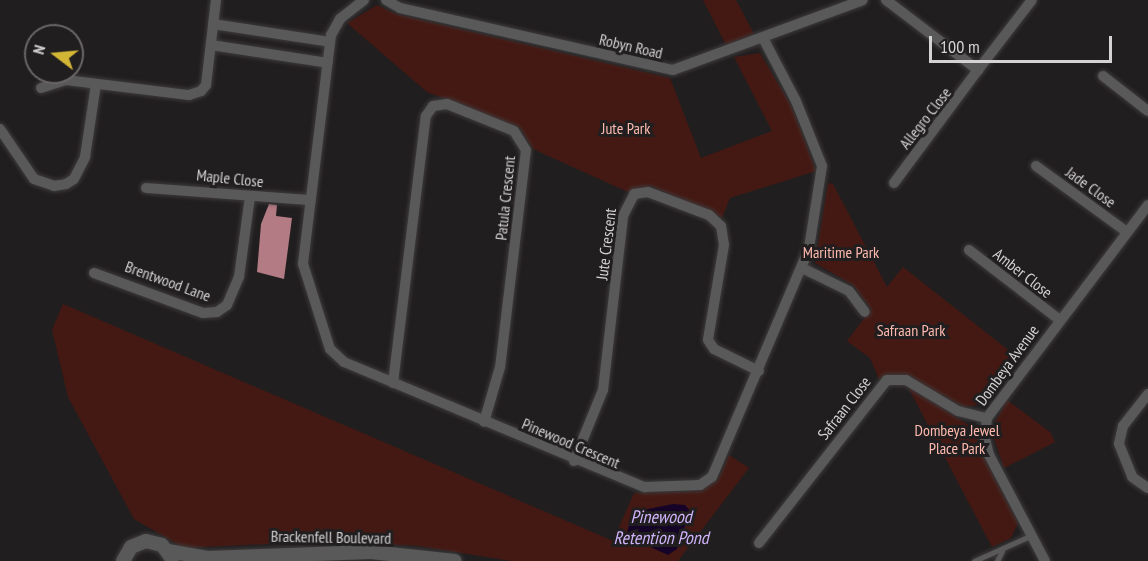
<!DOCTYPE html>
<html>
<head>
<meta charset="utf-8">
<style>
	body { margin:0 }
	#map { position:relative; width:1148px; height:561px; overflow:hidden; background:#211e1f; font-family:"PT Sans Narrow",sans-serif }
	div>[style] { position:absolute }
	.green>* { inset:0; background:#451913 }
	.water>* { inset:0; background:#160428 }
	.building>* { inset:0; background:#b37b84 }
	.roads { filter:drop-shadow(0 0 2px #3e3b3c) drop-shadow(0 0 2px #3e3b3c) }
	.service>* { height:5px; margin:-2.5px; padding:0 2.5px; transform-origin:2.5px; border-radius:2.5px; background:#59595a }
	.minor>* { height:10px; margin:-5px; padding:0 5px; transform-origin:5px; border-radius:5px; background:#59595a }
	.tertiary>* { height:14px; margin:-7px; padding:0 7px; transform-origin:7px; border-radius:7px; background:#59595a }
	span { translate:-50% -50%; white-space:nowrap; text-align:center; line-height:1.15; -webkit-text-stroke:6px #211e1f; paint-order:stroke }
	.street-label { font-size:16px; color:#d4d2d3 }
	.park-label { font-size:16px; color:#febaae }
	.water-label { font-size:18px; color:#cfb3f9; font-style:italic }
	.north { position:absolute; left:24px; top:24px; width:60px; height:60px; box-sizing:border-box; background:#211e1f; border:2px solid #696667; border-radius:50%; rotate:286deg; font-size:16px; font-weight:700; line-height:24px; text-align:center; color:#d4d2d3 }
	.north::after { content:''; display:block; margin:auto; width:21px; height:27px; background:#d3b635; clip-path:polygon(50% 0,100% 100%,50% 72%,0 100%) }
	.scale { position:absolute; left:929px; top:36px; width:183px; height:27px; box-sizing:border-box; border:3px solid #d4d2d3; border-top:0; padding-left:8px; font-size:18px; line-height:21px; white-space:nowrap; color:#d4d2d3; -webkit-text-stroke:4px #211e1f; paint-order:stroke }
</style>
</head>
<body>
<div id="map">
	<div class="green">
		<i style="clip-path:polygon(703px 0,736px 0,754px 34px,726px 45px)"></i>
		<i style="clip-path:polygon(377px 5px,396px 14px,670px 78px,701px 158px,772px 131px,734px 57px,760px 53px,792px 107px,816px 171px,730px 198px,722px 218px,651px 186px,628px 192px,533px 149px,520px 128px,427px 92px,347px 23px)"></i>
		<i style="clip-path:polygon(828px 183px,833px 184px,887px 287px,903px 267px,1021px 360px,985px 404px,964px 407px,904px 374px,879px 379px,870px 358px,847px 341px,871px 309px,853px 285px,815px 263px)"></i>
		<i style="clip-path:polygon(63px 304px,613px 541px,634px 493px,701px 491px,718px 480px,729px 455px,749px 468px,678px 561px,512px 561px,418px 546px,332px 541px,184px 548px,134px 519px,68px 397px,52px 330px)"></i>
		<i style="clip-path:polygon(908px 387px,975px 429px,983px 456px,1018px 523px,1011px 538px,992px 547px)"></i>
		<i style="clip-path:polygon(1007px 400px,1050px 432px,1055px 442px,1004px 468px,991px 430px)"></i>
	</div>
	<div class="water">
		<i style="clip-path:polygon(673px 504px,685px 505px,690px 511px,677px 549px,668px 555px,626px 536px,633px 512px)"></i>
	</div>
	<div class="building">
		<i style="clip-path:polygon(269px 204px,277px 205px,276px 216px,292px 218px,284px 279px,257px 272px,261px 224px)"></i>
	</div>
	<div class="roads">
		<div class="service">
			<i style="left:974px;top:561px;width:64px;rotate:-24.1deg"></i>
			<i style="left:997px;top:561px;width:11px;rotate:-63deg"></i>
		</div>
		<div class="minor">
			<i style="left:364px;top:0;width:31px;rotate:142deg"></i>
			<i style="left:340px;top:19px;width:18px;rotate:119deg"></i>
			<i style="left:331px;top:35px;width:231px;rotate:97deg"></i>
			<i style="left:303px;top:264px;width:89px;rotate:72.4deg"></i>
			<i style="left:330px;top:349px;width:19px;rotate:43deg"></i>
			<i style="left:344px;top:362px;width:326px;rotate:22.6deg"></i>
			<i style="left:645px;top:487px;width:55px;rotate:-2.1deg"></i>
			<i style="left:700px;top:485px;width:14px;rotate:-34deg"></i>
			<i style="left:712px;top:477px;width:249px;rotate:-67deg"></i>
			<i style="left:809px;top:248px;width:83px;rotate:-81deg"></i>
			<i style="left:822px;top:166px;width:70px;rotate:-111.8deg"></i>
			<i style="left:796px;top:101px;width:71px;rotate:-117.6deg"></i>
			<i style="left:386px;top:0;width:16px;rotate:30deg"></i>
			<i style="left:400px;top:8px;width:280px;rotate:12.8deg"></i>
			<i style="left:673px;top:70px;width:202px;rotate:-20.2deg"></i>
			<i style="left:886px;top:0;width:116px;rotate:37.3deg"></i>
			<i style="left:978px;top:70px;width:88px;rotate:-52.4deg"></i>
			<i style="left:213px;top:24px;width:118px;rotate:8.7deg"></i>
			<i style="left:211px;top:45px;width:118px;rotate:8.7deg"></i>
			<i style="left:1103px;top:76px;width:57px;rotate:37.9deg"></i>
			<i style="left:41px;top:88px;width:26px;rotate:-18deg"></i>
			<i style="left:66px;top:80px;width:124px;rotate:7deg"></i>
			<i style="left:189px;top:95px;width:13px;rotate:-18deg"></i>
			<i style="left:201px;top:91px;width:8px;rotate:-50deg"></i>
			<i style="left:206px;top:85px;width:86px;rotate:-83.3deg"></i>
			<i style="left:0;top:129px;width:60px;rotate:55.8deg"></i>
			<i style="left:34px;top:179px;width:21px;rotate:19deg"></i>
			<i style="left:54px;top:186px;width:12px;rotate:-9deg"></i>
			<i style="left:66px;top:184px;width:9px;rotate:-32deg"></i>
			<i style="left:74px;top:179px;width:25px;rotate:-63deg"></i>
			<i style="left:85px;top:157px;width:74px;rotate:-81.4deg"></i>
			<i style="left:1036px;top:166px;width:112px;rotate:36deg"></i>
			<i style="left:894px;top:183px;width:141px;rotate:-53.4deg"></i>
			<i style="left:146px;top:188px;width:165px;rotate:4.2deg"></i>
			<i style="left:969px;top:250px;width:115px;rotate:37.6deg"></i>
			<i style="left:802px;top:268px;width:52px;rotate:26.1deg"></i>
			<i style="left:849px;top:291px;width:26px;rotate:53deg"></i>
			<i style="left:94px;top:273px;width:116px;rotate:20.2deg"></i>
			<i style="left:203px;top:313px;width:14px;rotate:-4deg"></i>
			<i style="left:217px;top:312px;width:12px;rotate:-35deg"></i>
			<i style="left:227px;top:305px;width:30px;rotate:-67deg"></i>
			<i style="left:239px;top:277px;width:81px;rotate:-82.2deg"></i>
			<i style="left:393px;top:383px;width:269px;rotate:-83deg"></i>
			<i style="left:426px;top:116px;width:12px;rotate:-55deg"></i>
			<i style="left:433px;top:106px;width:14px;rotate:-8deg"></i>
			<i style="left:447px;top:104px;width:72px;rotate:21.9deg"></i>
			<i style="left:514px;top:131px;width:22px;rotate:58deg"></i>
			<i style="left:526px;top:150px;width:219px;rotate:96.8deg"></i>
			<i style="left:500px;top:367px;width:57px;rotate:106.2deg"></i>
			<i style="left:1148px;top:394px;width:41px;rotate:128deg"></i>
			<i style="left:1123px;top:426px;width:18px;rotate:103deg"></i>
			<i style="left:1119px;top:444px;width:35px;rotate:68deg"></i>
			<i style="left:1132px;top:477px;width:19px;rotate:35deg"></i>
			<i style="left:574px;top:461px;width:77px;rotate:-67.8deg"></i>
			<i style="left:603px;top:390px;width:175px;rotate:-83.4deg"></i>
			<i style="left:623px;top:216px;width:25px;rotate:-63deg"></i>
			<i style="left:634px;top:194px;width:14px;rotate:-8deg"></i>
			<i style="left:648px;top:192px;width:65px;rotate:20.7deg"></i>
			<i style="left:709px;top:215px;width:16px;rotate:43deg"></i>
			<i style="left:721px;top:226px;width:19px;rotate:81deg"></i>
			<i style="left:724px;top:245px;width:96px;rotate:99.6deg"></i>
			<i style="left:708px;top:340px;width:11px;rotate:56deg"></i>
			<i style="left:714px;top:349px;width:50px;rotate:26.1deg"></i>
			<i style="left:759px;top:543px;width:207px;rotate:-51.9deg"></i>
			<i style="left:887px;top:380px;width:19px"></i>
			<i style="left:906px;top:380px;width:61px;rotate:30.8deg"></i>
			<i style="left:958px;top:411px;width:30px;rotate:14deg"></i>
			<i style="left:1045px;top:561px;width:120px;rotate:-117.8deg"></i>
			<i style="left:989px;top:455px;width:16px;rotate:-104deg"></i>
			<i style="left:985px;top:439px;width:21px;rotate:-85deg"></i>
			<i style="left:987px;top:418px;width:267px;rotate:-52.9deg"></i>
		</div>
		<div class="tertiary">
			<i style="left:168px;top:551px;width:40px;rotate:10deg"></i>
			<i style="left:207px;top:558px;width:164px;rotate:-2.1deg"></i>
			<i style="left:371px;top:552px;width:84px;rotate:6.1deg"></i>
			<i style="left:123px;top:561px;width:16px;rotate:-60deg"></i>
			<i style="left:131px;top:547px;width:16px;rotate:-22deg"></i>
			<i style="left:146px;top:541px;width:16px;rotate:14deg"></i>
			<i style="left:162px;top:545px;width:17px;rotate:54deg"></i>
		</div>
	</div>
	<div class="street-label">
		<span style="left:631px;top:46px;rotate:13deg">Robyn Road</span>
		<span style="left:925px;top:118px;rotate:-52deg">Allegro Close</span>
		<span style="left:230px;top:178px;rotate:6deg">Maple Close</span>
		<span style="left:1091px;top:187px;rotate:36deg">Jade Close</span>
		<span style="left:505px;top:198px;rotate:-84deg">Patula Crescent</span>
		<span style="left:606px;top:244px;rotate:-83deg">Jute Crescent</span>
		<span style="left:1023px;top:273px;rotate:38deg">Amber Close</span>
		<span style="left:168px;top:281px;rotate:20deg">Brentwood Lane</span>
		<span style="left:1007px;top:365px;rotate:-54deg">Dombeya Avenue</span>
		<span style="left:844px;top:408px;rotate:-52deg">Safraan Close</span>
		<span style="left:571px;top:443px;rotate:23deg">Pinewood Crescent</span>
		<span style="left:331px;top:537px;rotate:1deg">Brackenfell Boulevard</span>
	</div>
	<div class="park-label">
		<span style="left:626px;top:128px">Jute Park</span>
		<span style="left:841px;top:252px">Maritime Park</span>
		<span style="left:911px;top:330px">Safraan Park</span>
		<span style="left:957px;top:439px">Dombeya Jewel<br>Place Park</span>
	</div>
	<div class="water-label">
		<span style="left:661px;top:528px">Pinewood<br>Retention Pond</span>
	</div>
	<div class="north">N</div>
	<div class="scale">100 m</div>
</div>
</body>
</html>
